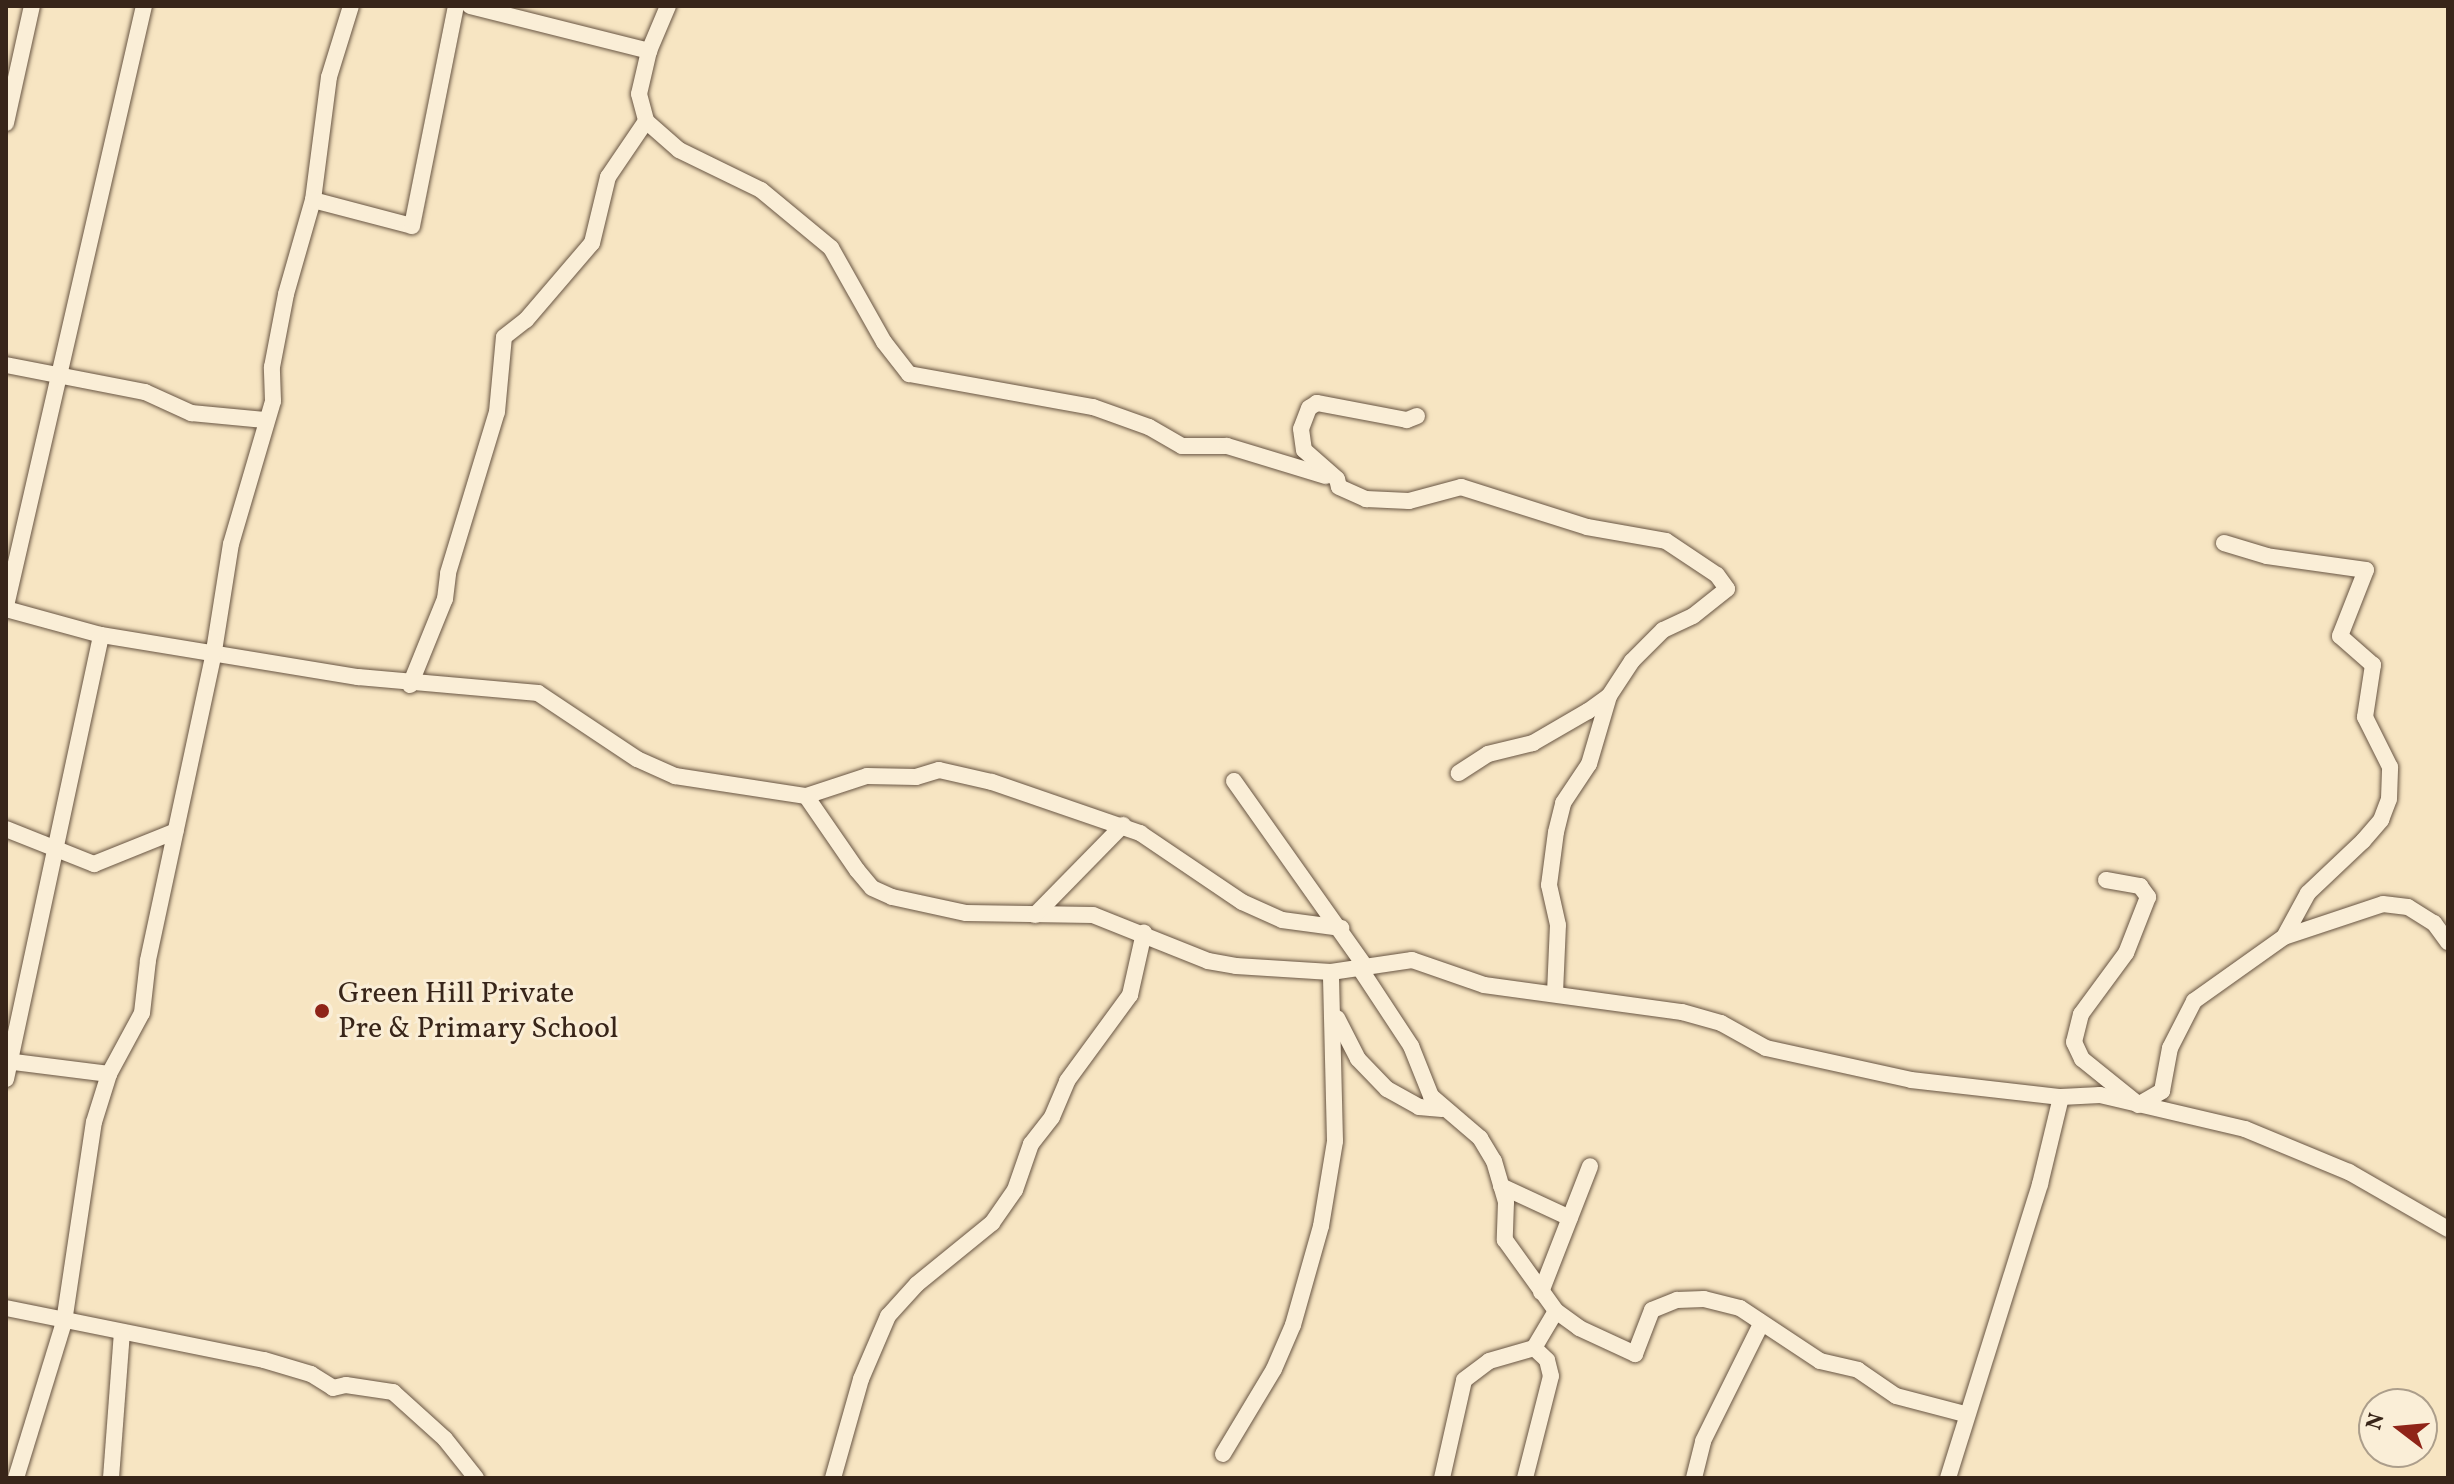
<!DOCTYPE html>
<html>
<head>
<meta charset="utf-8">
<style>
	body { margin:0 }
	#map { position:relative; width:2454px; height:1484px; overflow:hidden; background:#f7e5c2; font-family:Vollkorn,serif }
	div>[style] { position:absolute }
	.roads { filter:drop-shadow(0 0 2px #685543) drop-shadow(0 0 2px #685543) }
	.street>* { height:16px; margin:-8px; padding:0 8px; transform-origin:8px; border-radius:8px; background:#faeed7 }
	.dots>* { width:22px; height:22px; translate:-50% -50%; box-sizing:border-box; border:4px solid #faeed7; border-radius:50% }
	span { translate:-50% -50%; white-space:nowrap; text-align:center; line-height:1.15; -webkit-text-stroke:6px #faeed7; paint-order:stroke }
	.poi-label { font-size:30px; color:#382519 }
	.left { translate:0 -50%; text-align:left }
	.frame { position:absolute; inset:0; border:8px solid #382519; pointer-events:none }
	.north { position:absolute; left:2358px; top:1388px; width:80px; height:80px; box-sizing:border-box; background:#faeed7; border:2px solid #ac9e8b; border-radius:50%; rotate:286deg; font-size:22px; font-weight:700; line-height:32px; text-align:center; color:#382519 }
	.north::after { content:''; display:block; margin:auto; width:28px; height:36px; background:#8f2418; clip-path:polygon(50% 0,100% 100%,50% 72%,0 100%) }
</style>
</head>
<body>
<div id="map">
	<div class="roads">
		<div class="street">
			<i style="left:470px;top:6px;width:185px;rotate:14.1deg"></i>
			<i style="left:649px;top:51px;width:49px;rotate:-67.1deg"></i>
			<i style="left:649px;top:51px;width:44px;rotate:103.1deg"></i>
			<i style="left:639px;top:94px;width:28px;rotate:75deg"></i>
			<i style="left:646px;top:121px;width:44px;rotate:41.3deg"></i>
			<i style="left:679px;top:150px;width:91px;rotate:26deg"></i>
			<i style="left:761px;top:190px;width:91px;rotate:39.6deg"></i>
			<i style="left:831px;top:248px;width:108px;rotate:60.6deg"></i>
			<i style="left:884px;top:342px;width:41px;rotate:52deg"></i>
			<i style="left:909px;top:374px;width:187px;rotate:10.2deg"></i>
			<i style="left:1093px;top:407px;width:59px;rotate:19.7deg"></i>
			<i style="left:1149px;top:427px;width:38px;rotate:30deg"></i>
			<i style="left:1182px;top:446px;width:45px"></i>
			<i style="left:1227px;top:446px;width:103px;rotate:16.9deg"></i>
			<i style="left:6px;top:123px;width:120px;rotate:-77.5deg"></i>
			<i style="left:313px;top:200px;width:124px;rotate:-82.6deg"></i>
			<i style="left:329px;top:77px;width:74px;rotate:-72.8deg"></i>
			<i style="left:6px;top:365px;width:142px;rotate:11deg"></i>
			<i style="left:145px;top:392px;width:51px;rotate:24.5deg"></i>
			<i style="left:191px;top:413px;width:74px;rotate:5.4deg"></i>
			<i style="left:1417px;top:416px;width:11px;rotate:158deg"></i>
			<i style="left:1407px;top:420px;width:92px;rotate:-169.3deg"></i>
			<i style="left:1317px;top:403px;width:9px;rotate:148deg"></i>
			<i style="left:1309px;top:408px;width:22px;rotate:111deg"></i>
			<i style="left:1301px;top:429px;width:21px;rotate:82deg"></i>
			<i style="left:1304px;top:450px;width:44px;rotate:41.3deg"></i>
			<i style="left:1337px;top:479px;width:8px;rotate:76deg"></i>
			<i style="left:1339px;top:487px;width:30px;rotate:24deg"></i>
			<i style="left:1366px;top:499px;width:43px;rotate:2.7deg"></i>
			<i style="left:1409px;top:501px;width:54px;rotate:-15.1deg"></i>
			<i style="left:1461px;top:487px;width:132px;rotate:17.6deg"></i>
			<i style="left:1587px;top:527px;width:80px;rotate:10deg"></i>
			<i style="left:1666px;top:541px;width:61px;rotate:33.7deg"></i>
			<i style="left:1717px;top:575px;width:17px;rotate:54deg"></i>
			<i style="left:1727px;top:589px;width:43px;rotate:141.5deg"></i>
			<i style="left:1693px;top:616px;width:33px;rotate:155deg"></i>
			<i style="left:1663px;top:630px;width:44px;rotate:135deg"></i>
			<i style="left:1632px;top:661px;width:42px;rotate:123.3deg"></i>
			<i style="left:1609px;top:696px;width:26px;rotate:144deg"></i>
			<i style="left:1588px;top:711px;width:64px;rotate:149.8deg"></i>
			<i style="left:1533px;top:743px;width:46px;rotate:166.3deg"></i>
			<i style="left:1488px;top:754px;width:35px;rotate:147deg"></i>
			<i style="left:6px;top:606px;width:616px;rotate:-77.05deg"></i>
			<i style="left:6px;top:609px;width:98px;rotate:15.3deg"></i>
			<i style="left:101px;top:635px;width:260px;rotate:9.3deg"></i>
			<i style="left:358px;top:677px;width:181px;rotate:5.1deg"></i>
			<i style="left:538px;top:693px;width:119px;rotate:33.7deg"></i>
			<i style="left:637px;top:759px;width:42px;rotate:24.1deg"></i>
			<i style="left:675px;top:776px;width:133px;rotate:8.7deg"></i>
			<i style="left:806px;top:796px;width:64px;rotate:-18.2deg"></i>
			<i style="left:867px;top:776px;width:49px;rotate:1.2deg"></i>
			<i style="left:916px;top:777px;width:24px;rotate:-17deg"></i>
			<i style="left:939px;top:770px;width:54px;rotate:12.8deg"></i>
			<i style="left:992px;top:782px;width:157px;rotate:19deg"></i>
			<i style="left:1140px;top:833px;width:123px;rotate:34.1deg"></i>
			<i style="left:1242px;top:902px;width:44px;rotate:24.2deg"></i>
			<i style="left:1282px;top:920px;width:60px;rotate:7.7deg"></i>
			<i style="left:410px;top:685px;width:93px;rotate:-67.9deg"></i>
			<i style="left:445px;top:599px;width:26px;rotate:-83deg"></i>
			<i style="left:448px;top:573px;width:168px;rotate:-73.1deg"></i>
			<i style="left:497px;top:412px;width:75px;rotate:-84.7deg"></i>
			<i style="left:504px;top:337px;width:28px;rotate:-38deg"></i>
			<i style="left:526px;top:320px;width:101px;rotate:-49.4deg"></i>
			<i style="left:592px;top:243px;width:68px;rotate:-76.4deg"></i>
			<i style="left:608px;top:177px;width:68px;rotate:-55.8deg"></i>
			<i style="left:1234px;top:781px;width:227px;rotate:54.7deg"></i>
			<i style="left:806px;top:796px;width:90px;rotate:55.4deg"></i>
			<i style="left:857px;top:870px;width:23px;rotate:50deg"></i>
			<i style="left:872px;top:888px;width:22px;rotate:24deg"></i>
			<i style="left:892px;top:897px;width:76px;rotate:12.2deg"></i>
			<i style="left:966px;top:913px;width:127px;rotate:0.9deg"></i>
			<i style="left:1093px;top:915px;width:124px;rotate:21.8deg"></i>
			<i style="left:1208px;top:961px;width:28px;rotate:10deg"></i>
			<i style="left:1236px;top:966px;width:95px;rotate:3.6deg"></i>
			<i style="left:1331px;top:972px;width:82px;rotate:-8.4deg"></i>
			<i style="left:1412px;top:960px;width:76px;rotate:19.1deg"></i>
			<i style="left:1484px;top:985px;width:200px;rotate:7.8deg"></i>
			<i style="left:1682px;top:1012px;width:41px;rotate:15.8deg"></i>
			<i style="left:1721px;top:1023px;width:51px;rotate:29.1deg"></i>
			<i style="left:1766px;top:1048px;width:148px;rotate:12.4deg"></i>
			<i style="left:1911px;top:1080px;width:151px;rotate:6.5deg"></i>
			<i style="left:2061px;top:1097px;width:39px;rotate:-3deg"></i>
			<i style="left:2100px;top:1095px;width:149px;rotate:13.2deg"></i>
			<i style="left:2245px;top:1129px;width:113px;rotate:22.5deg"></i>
			<i style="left:2349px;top:1172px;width:114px;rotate:29.9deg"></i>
			<i style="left:6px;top:829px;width:95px;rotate:21.7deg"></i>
			<i style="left:94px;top:864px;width:88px;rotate:-21.9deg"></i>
			<i style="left:2106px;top:880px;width:35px;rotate:10deg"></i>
			<i style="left:2140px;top:886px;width:14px;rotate:54deg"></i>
			<i style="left:2148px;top:897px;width:60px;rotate:111.4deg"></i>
			<i style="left:2126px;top:953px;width:76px;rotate:126.4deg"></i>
			<i style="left:2081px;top:1014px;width:29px;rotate:104deg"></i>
			<i style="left:2074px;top:1042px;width:19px;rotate:65deg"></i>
			<i style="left:2082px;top:1059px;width:67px;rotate:38.9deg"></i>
			<i style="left:1035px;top:915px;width:126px;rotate:-45.6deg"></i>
			<i style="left:2284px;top:937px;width:104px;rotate:-18.4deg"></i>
			<i style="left:2383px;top:904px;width:25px;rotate:7deg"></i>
			<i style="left:2408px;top:907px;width:31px;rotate:32deg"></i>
			<i style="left:2434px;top:923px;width:24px;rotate:54deg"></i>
			<i style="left:1359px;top:967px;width:95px;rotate:56.6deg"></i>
			<i style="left:1411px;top:1046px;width:54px;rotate:68.2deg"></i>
			<i style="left:1431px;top:1096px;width:65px;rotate:40.6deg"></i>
			<i style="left:1480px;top:1138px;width:27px;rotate:59deg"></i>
			<i style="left:1494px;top:1161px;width:43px;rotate:73.7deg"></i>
			<i style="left:1506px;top:1202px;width:38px;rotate:92deg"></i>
			<i style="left:1505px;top:1240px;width:87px;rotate:54.3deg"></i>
			<i style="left:1556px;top:1311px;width:29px;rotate:36deg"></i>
			<i style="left:1579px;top:1328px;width:62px;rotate:24.9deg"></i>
			<i style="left:1635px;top:1354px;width:47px;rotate:-68.9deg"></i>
			<i style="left:1652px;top:1310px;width:27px;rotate:-22deg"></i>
			<i style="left:1677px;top:1300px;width:27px;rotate:-2deg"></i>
			<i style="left:1704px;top:1299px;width:37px;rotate:14deg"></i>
			<i style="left:1740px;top:1308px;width:96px;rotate:33.5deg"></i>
			<i style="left:1820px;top:1361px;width:39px;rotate:13deg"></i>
			<i style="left:1858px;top:1370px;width:46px;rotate:34.4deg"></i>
			<i style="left:1896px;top:1396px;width:71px;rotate:14.6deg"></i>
			<i style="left:1555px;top:993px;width:68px;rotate:-87.5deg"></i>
			<i style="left:1558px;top:925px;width:41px;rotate:-102.7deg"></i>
			<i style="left:1549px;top:885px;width:53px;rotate:-82.5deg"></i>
			<i style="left:1556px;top:832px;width:30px;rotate:-76deg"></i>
			<i style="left:1563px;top:803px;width:47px;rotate:-56.3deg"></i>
			<i style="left:1589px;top:764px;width:71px;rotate:-73.6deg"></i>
			<i style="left:1337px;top:1018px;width:46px;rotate:62.9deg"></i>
			<i style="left:1358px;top:1059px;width:42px;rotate:46deg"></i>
			<i style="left:1387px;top:1089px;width:37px;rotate:29deg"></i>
			<i style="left:1419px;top:1107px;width:23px;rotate:5deg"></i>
			<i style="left:6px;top:1061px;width:104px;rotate:7.2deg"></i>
			<i style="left:6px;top:1079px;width:454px;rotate:-77.9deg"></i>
			<i style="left:2138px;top:1105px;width:28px;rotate:-30deg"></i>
			<i style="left:2162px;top:1091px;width:44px;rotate:-79.5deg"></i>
			<i style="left:2170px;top:1048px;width:53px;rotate:-62.9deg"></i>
			<i style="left:2194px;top:1001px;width:110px;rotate:-35.4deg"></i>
			<i style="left:2284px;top:937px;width:50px;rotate:-61.4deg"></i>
			<i style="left:2308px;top:893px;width:76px;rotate:-43.4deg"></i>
			<i style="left:2363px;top:841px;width:28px;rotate:-49deg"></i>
			<i style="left:2381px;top:820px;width:22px;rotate:-69deg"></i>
			<i style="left:2389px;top:799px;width:32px;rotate:-88deg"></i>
			<i style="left:2390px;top:767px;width:56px;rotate:-116.6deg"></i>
			<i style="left:2365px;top:717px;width:53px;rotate:-81.3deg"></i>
			<i style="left:2373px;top:665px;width:44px;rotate:-138.7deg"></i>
			<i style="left:2340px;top:636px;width:71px;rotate:-68.5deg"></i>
			<i style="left:2366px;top:570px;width:100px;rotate:-172deg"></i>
			<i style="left:2267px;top:556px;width:45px;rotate:-163.2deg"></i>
			<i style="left:1501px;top:1186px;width:76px;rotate:24.9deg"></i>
			<i style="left:1541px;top:1292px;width:135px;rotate:-68.7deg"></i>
			<i style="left:6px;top:1308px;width:263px;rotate:11.4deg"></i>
			<i style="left:264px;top:1360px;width:49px;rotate:16.6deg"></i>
			<i style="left:311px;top:1374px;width:26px;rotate:32deg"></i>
			<i style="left:333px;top:1388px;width:13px;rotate:-13deg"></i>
			<i style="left:346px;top:1385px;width:48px;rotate:8.5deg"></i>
			<i style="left:393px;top:1392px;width:70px;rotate:42.1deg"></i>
			<i style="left:445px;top:1439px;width:50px;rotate:51.5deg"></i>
			<i style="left:1223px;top:1454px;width:99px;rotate:-59deg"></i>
			<i style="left:1274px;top:1369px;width:48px;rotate:-66.6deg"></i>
			<i style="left:1293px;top:1325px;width:103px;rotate:-74.2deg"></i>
			<i style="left:1321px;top:1226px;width:86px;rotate:-80.6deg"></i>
			<i style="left:1335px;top:1141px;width:169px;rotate:-91.4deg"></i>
			<i style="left:16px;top:1478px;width:163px;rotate:-72.9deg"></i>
			<i style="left:64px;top:1322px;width:202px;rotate:-81.5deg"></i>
			<i style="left:94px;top:1122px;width:50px;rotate:-72.6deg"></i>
			<i style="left:109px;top:1074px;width:69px;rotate:-61.6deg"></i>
			<i style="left:142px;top:1013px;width:53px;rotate:-83.5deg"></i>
			<i style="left:148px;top:960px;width:316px;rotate:-77.9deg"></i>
			<i style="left:214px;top:651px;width:108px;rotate:-81deg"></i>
			<i style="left:231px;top:544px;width:149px;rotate:-73.6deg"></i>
			<i style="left:273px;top:401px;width:34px;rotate:-92deg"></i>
			<i style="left:272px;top:367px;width:74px;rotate:-79.1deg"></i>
			<i style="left:286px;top:294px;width:98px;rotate:-74deg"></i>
			<i style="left:313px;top:200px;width:102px;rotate:14.7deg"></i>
			<i style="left:412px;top:226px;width:224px;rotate:-78.7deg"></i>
			<i style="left:111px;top:1478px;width:146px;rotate:-85.7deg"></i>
			<i style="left:833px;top:1478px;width:103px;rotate:-74.2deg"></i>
			<i style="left:861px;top:1379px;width:69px;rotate:-66.8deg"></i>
			<i style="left:888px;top:1316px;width:43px;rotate:-47.8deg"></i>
			<i style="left:917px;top:1284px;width:97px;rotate:-39.1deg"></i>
			<i style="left:992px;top:1223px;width:40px;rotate:-55.1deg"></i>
			<i style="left:1015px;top:1190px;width:49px;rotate:-70.8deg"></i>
			<i style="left:1031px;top:1144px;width:34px;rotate:-52deg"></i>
			<i style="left:1052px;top:1117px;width:39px;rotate:-67deg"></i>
			<i style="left:1067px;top:1081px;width:107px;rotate:-53.8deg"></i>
			<i style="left:1130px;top:995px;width:64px;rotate:-77.3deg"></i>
			<i style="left:1442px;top:1478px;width:100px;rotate:-77.3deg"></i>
			<i style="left:1464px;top:1380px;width:31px;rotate:-37deg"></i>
			<i style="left:1489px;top:1361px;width:47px;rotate:-16.1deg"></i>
			<i style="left:1534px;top:1348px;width:43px;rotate:-59.3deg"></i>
			<i style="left:1525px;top:1478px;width:105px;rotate:-75.7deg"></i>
			<i style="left:1551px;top:1376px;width:16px;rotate:-104deg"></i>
			<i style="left:1547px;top:1360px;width:18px;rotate:-137deg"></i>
			<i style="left:1694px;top:1478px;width:38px;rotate:-76deg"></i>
			<i style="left:1703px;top:1441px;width:131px;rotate:-63.6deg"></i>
			<i style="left:1948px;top:1478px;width:308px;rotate:-72.6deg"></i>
			<i style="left:2040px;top:1184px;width:89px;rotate:-76.4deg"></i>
		</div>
	</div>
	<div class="dots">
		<i style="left:322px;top:1011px;background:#8f2418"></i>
	</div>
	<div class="poi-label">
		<span class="left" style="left:338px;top:1011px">Green Hill Private<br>Pre &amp; Primary School</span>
	</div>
	<div class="frame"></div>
	<div class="north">N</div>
</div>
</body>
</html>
